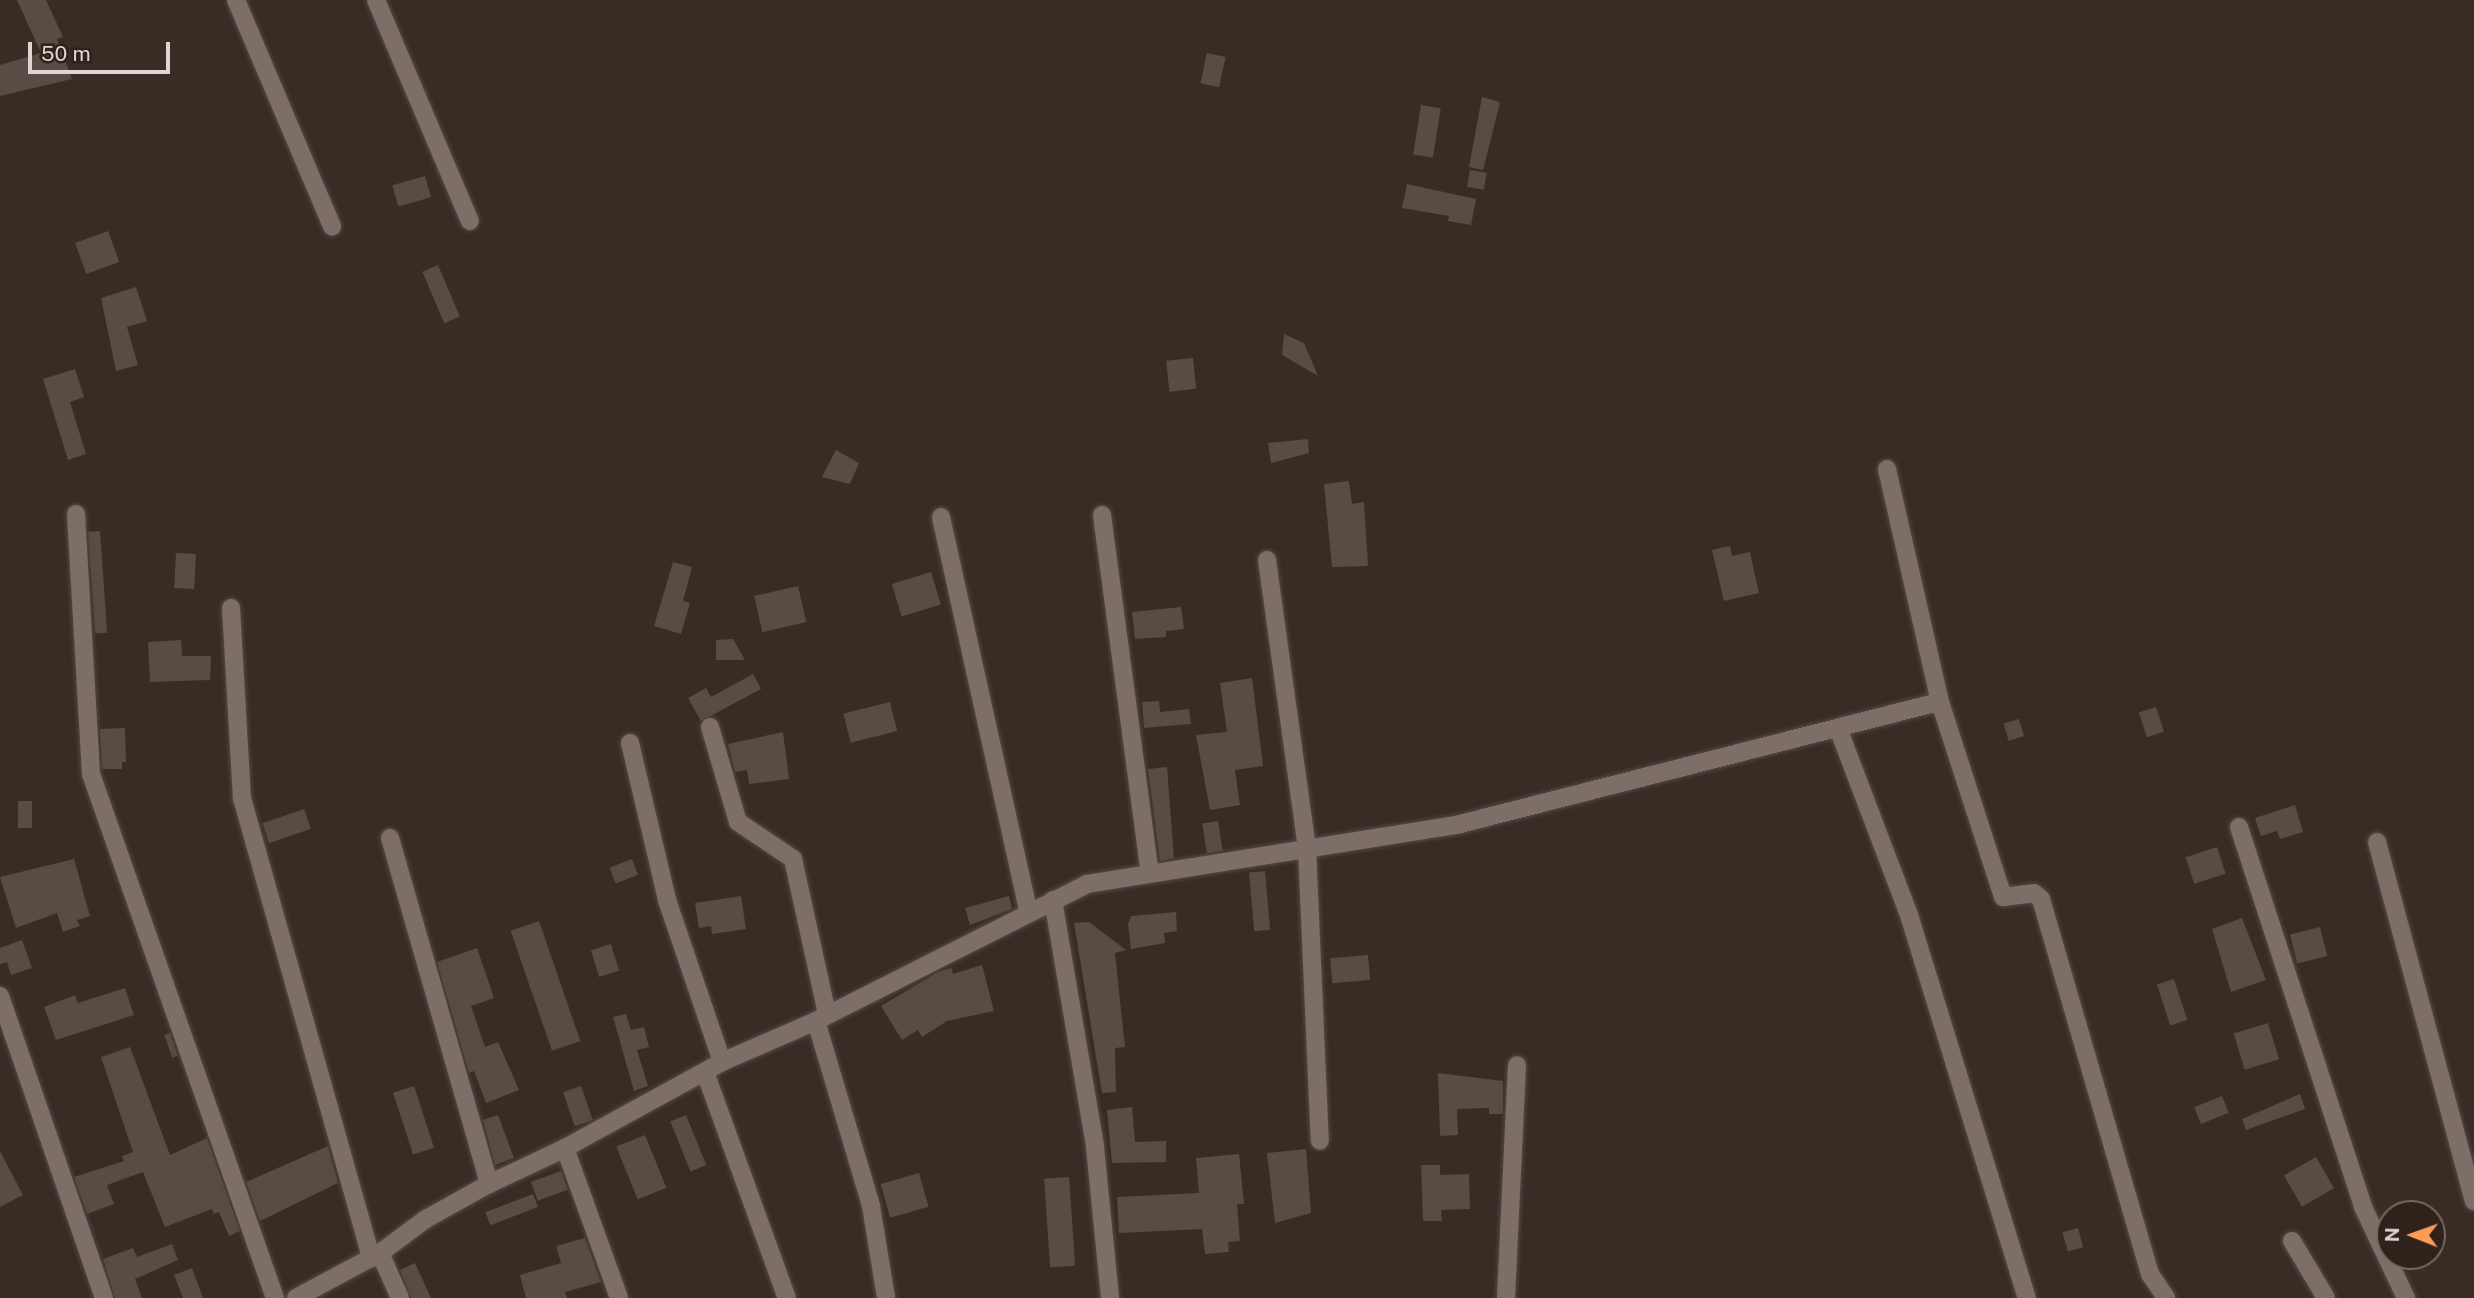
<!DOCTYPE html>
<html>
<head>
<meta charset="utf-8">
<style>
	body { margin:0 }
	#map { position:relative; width:2474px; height:1298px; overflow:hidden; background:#382c25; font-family:"Public Sans",sans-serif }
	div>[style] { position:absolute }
	.building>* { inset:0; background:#594c44; transform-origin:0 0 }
	.roads { filter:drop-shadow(0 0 2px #544a45) drop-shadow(0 0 2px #544a45) }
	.minor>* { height:18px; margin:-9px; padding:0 9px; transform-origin:9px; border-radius:9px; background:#7d6f67 }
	span { translate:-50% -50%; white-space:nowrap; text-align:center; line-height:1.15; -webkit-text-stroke:7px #2e221b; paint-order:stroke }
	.north { position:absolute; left:2376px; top:1200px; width:70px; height:70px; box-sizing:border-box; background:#2e221b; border:2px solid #746a64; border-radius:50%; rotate:271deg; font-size:19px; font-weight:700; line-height:28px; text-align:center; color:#ded6d2 }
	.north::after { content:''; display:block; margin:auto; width:24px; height:32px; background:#fd9c57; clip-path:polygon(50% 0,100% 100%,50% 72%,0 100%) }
	.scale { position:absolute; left:28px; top:42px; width:142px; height:32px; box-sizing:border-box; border:4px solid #ded6d2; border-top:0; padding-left:9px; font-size:21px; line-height:24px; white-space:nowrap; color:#ded6d2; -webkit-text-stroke:5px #2e221b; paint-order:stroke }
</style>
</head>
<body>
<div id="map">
	<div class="building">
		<i style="clip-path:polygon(17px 0,46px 0,63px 37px,57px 39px,72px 79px,0 96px,0 65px,41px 53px)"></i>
		<i style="left:1207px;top:53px;width:19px;height:31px;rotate:12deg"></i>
		<i style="clip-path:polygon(1482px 97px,1500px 102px,1483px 170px,1469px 167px)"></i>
		<i style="left:1421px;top:105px;width:20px;height:50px;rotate:9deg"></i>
		<i style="left:1470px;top:170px;width:17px;height:17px;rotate:10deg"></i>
		<i style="left:425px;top:176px;width:22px;height:34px;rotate:74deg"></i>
		<i style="clip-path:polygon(1407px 184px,1476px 199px,1471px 225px,1448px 221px,1449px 216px,1402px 208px)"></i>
		<i style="left:108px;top:231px;width:33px;height:35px;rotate:70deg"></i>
		<i style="left:438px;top:265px;width:56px;height:17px;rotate:67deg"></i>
		<i style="clip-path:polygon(136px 287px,147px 321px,127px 327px,138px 365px,116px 371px,101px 298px)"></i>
		<i style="clip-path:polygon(1284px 334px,1304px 343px,1318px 376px,1282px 355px)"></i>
		<i style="left:1193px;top:358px;width:31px;height:27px;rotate:84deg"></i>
		<i style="clip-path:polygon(75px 369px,84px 397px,70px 402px,86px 454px,68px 460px,43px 379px)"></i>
		<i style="clip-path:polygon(1308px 439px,1309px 453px,1271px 463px,1268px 443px)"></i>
		<i style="clip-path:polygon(836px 450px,859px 463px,850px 484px,822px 477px)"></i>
		<i style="clip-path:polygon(1349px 481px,1352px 504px,1364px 502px,1368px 566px,1332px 567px,1324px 484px)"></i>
		<i style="left:100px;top:531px;width:102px;height:12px;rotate:86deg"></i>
		<i style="clip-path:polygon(1730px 546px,1732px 556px,1750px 552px,1759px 593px,1724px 601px,1712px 550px)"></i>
		<i style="left:176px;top:553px;width:20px;height:35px;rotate:3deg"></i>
		<i style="clip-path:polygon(673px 562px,692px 567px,683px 601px,690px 603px,681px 634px,654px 626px)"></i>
		<i style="left:931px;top:572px;width:34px;height:41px;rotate:73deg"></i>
		<i style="left:798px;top:586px;width:37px;height:45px;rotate:77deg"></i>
		<i style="clip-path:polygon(1181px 607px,1184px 629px,1166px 631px,1166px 637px,1135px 639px,1132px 612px)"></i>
		<i style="clip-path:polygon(733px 639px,745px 660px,716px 660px,716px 640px)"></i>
		<i style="clip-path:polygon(181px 640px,182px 656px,211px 656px,210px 680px,150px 682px,148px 642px)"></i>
		<i style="clip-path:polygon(753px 674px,761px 689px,701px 721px,688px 698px,706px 688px,711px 697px)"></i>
		<i style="clip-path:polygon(1252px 678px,1263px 766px,1235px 770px,1240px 805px,1210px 810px,1196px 735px,1227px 732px,1220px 683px)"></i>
		<i style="clip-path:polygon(1159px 701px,1160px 712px,1189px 709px,1191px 724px,1144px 728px,1142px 702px)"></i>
		<i style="left:890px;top:702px;width:30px;height:48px;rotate:76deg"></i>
		<i style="left:2156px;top:707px;width:26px;height:18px;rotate:72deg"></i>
		<i style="left:2019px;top:719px;width:18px;height:16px;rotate:74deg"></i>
		<i style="clip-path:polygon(125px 728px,126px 762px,122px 762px,122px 769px,102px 769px,100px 729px)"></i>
		<i style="clip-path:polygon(783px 732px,789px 779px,749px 784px,747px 770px,735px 772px,728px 744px)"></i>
		<i style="clip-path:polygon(1167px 767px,1174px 858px,1160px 861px,1148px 769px)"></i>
		<i style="left:18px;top:801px;width:14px;height:27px"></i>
		<i style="clip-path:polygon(2295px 805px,2303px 832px,2280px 839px,2277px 831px,2261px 836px,2255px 818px)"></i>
		<i style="left:304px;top:809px;width:21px;height:44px;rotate:71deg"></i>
		<i style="left:1218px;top:821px;width:30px;height:16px;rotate:81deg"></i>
		<i style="left:2217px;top:847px;width:28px;height:33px;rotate:72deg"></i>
		<i style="clip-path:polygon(74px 859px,90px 916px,77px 920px,80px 926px,63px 932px,57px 913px,16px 928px,0 877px)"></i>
		<i style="left:632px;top:859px;width:17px;height:24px;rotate:69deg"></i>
		<i style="left:1265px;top:871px;width:59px;height:16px;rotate:85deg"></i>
		<i style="clip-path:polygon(741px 896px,746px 929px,712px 934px,711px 926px,699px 928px,695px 903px)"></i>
		<i style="clip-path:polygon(1009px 896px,1012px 909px,970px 925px,965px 908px)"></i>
		<i style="clip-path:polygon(1176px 912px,1177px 931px,1164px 933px,1165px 943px,1131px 949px,1128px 924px,1131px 916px)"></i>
		<i style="clip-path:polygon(2242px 918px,2266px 980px,2231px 992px,2212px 929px)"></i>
		<i style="left:539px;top:921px;width:127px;height:30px;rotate:71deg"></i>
		<i style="clip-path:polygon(1089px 922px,1126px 950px,1115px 953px,1125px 1047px,1115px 1048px,1116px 1092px,1102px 1093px,1074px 923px)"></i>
		<i style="left:2320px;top:927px;width:30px;height:31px;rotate:76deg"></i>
		<i style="clip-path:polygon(22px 940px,32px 968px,11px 975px,7px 962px,0 964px,0 948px)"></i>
		<i style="left:611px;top:944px;width:28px;height:21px;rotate:73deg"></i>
		<i style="clip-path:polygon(477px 948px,494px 998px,471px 1006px,485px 1047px,498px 1042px,519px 1090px,486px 1103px,474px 1071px,469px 1073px,437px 962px)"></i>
		<i style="left:1368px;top:955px;width:25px;height:38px;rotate:85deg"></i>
		<i style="clip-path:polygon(982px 965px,994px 1011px,947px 1021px,922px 1037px,918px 1030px,902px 1040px,881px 1006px,938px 972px,952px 968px,953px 974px)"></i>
		<i style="left:2174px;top:979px;width:43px;height:18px;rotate:72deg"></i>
		<i style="clip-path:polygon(125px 988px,134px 1015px,56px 1040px,44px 1007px,75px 995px,78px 1003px)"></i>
		<i style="clip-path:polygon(626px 1014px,631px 1030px,644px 1027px,649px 1047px,637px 1050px,648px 1086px,634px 1091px,613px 1017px)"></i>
		<i style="left:2268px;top:1023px;width:38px;height:36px;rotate:73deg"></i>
		<i style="left:170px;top:1033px;width:24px;height:6px;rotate:71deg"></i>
		<i style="clip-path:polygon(130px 1047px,170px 1155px,207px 1138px,240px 1231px,229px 1236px,219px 1212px,214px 1214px,212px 1209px,165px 1227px,143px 1172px,107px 1185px,114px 1204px,87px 1214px,74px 1177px,124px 1161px,122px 1156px,133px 1152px,101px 1057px)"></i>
		<i style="clip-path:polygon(1438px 1073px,1503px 1081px,1503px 1114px,1489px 1114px,1489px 1108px,1457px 1109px,1458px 1135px,1440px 1136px)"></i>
		<i style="left:414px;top:1086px;width:65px;height:22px;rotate:72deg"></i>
		<i style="left:581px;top:1086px;width:36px;height:19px;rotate:71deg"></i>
		<i style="clip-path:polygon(2300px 1094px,2305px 1109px,2246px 1130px,2242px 1119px)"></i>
		<i style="left:2222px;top:1096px;width:18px;height:30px;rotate:68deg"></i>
		<i style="clip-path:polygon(1132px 1107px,1135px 1142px,1166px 1141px,1166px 1162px,1112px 1163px,1107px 1110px)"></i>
		<i style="clip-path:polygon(498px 1115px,514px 1158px,495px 1165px,483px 1120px)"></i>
		<i style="left:686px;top:1115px;width:54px;height:17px;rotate:68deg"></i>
		<i style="left:645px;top:1135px;width:57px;height:31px;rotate:68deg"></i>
		<i style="clip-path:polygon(328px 1146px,338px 1183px,260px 1221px,246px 1182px)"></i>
		<i style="clip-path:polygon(1306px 1149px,1311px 1213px,1275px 1223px,1267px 1153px)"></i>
		<i style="clip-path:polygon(0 1151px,23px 1195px,0 1207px)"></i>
		<i style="clip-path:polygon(1239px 1154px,1244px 1204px,1237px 1204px,1240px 1241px,1228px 1242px,1229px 1252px,1205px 1254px,1202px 1229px,1119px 1233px,1117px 1197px,1199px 1193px,1196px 1158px)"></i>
		<i style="left:2316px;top:1157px;width:36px;height:37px;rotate:60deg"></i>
		<i style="clip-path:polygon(1421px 1165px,1440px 1165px,1440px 1175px,1469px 1174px,1470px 1209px,1441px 1210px,1442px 1221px,1423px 1221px)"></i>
		<i style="left:561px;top:1171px;width:20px;height:32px;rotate:70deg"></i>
		<i style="left:919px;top:1173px;width:35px;height:40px;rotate:74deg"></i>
		<i style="left:1069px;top:1177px;width:89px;height:25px;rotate:86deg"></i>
		<i style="left:533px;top:1194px;width:14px;height:51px;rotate:69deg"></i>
		<i style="left:2078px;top:1228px;width:20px;height:16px;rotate:75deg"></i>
		<i style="clip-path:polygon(585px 1238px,601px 1282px,565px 1292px,567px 1298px,526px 1298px,520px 1275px,561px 1263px,556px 1246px)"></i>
		<i style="clip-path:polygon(172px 1244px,178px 1260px,135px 1279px,142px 1298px,115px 1298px,103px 1259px,133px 1248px,137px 1257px)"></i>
		<i style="clip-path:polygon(415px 1263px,431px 1298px,411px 1298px,400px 1270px)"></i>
		<i style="clip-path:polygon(192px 1268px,203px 1298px,183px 1298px,174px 1275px)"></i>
	</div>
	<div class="roads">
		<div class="minor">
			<i style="left:236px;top:0;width:246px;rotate:67deg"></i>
			<i style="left:376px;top:0;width:240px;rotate:67deg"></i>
			<i style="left:1887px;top:469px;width:239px;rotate:77.2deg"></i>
			<i style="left:1940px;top:702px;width:205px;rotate:72.1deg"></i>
			<i style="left:2003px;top:897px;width:31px;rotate:-7deg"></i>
			<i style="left:2034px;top:893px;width:9px;rotate:41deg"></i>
			<i style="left:2041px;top:899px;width:391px;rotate:73.8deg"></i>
			<i style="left:2150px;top:1274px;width:29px;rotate:56deg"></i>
			<i style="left:76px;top:514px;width:260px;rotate:86.7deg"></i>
			<i style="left:91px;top:774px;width:555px;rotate:70.65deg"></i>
			<i style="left:1102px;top:515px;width:361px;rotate:82.4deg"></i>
			<i style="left:941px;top:517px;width:403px;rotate:77.5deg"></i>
			<i style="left:1267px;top:560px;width:291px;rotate:82.1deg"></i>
			<i style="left:1307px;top:848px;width:293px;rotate:87.5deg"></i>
			<i style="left:231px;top:608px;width:190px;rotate:86.7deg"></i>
			<i style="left:242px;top:798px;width:478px;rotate:74.3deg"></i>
			<i style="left:710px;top:727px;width:99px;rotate:73.6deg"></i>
			<i style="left:738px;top:822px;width:66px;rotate:33.9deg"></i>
			<i style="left:793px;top:859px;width:159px;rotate:77.6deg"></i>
			<i style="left:1838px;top:728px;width:200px;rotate:69.2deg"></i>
			<i style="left:1909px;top:915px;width:401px;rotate:72.9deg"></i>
			<i style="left:630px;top:743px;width:161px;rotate:76.7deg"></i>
			<i style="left:667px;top:900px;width:171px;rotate:71.2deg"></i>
			<i style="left:2239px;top:827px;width:400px;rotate:71.9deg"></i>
			<i style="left:2363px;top:1207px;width:101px;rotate:64.7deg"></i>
			<i style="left:390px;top:838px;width:360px;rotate:74deg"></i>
			<i style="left:2377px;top:842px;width:372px;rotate:74.9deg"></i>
			<i style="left:1053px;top:900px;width:251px;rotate:80.3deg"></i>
			<i style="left:1095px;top:1147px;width:152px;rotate:84.3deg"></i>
			<i style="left:0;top:996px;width:319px;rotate:71deg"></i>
			<i style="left:816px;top:1021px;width:193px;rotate:73.4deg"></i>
			<i style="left:871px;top:1206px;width:93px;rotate:80.7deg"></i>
			<i style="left:705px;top:1072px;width:240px;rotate:70.1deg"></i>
			<i style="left:565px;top:1148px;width:159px;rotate:70.2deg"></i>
			<i style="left:2292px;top:1241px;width:66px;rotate:59.2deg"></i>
			<i style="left:380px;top:1253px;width:49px;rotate:66deg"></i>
			<i style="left:296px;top:1298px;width:95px;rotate:-28.2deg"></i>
			<i style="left:380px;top:1253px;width:57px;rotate:-36.5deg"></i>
			<i style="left:426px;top:1219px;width:72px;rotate:-29.1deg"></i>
			<i style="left:489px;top:1184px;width:84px;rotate:-25.3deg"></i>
			<i style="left:565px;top:1148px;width:179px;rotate:-28.7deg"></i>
			<i style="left:722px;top:1062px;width:103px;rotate:-23.6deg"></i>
			<i style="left:816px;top:1021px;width:304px;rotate:-26.8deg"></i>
			<i style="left:1087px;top:884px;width:378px;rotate:-9.1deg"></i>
			<i style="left:1460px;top:824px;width:495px;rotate:-14.3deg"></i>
			<i style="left:1506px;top:1298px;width:233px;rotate:-87.3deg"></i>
		</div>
	</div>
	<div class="north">N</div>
	<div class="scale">50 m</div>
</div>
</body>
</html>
